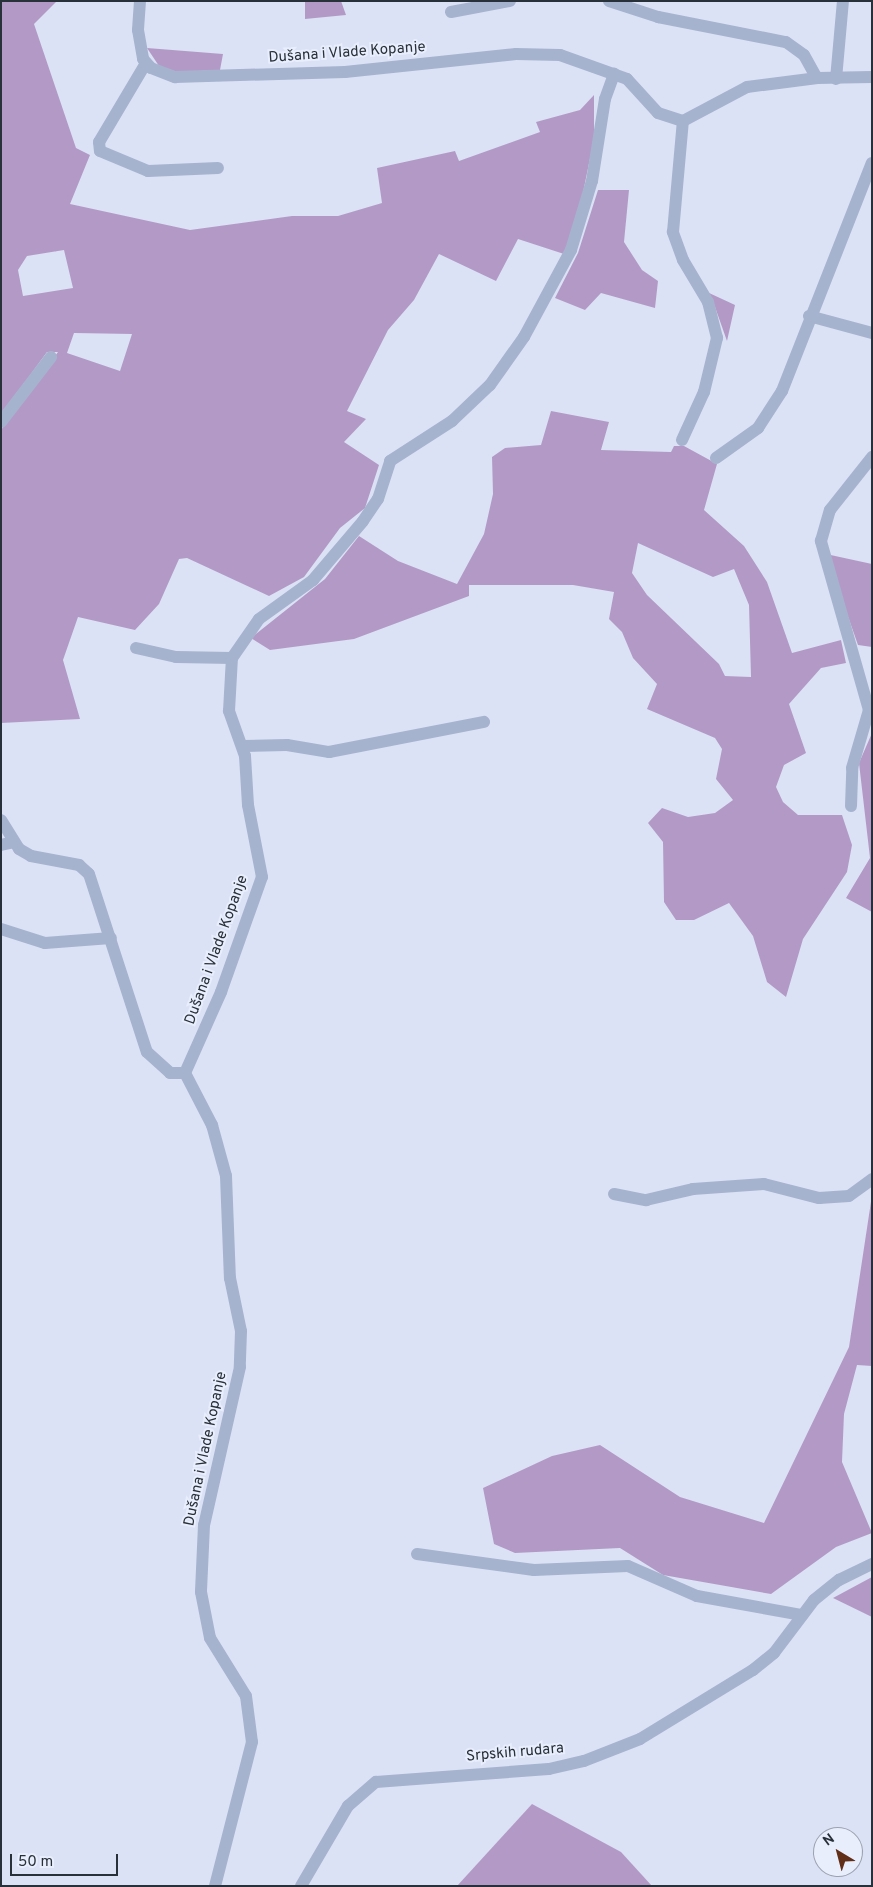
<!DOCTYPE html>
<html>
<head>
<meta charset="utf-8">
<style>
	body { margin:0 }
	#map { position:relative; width:873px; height:1887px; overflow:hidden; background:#dce2f5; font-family:Overpass,sans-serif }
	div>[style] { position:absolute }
	.green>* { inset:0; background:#b39ac6 }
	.minor>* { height:12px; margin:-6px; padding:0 6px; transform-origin:6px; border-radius:6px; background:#a6b3cf }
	span { translate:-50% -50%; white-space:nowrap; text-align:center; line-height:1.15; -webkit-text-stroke:4px #e9eefc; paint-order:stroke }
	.street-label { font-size:15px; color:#28303a }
	.frame { position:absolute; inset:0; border:2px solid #28303a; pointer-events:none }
	.north { position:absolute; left:813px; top:1827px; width:50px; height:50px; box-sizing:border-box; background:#e9eefc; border:1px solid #9ca2ae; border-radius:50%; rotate:323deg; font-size:14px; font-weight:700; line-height:20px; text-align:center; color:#28303a }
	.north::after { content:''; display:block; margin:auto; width:18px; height:22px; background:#612e18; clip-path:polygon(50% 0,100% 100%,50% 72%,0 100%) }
	.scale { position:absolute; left:10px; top:1854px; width:108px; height:22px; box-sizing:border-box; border:2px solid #28303a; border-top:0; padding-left:6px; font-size:15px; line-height:18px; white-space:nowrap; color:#28303a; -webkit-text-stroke:4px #e9eefc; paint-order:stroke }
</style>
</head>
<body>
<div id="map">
	<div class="green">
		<i style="clip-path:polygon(evenodd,1px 1px,57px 1px,34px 24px,76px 148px,90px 155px,70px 204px,190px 230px,292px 216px,338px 216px,382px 203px,377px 168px,455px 151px,459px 161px,540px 132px,536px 122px,580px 110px,594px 95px,594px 139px,577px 222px,564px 254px,518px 239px,496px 281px,439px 254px,414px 300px,388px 330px,347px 411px,366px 419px,344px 442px,379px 465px,365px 508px,340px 528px,304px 577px,269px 596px,187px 558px,179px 559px,159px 604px,135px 630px,78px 617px,63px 660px,80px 719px,1px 723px,1px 430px,58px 352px,47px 352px,1px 415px,1px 1px,64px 250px,73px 288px,23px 296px,18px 270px,27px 256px,64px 250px,1px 1px,74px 333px,132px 334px,120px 371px,67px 353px,74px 333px)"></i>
		<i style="clip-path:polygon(305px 1px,341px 1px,346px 15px,305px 19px)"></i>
		<i style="clip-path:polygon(147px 48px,223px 54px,220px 70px,177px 72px,159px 66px)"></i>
		<i style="clip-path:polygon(598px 190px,629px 190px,624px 242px,642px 270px,658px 281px,655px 308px,601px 293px,585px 310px,555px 298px,578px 253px)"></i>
		<i style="clip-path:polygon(707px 292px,735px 305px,727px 341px,715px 307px)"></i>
		<i style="clip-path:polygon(evenodd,551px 411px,609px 422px,601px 450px,671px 452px,674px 446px,684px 446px,717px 464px,704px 510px,744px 546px,767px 582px,792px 653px,841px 640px,846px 663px,821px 668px,789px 704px,806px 753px,784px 765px,776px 787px,783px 802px,798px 815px,842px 815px,852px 845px,847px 872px,803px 939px,786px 997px,767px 982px,753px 936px,729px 903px,694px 920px,676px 920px,664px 902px,663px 842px,648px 823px,662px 808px,688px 817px,715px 813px,733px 800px,716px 779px,722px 749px,715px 738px,647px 709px,657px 684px,633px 658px,622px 632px,609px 619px,614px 592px,573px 585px,469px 585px,469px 596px,354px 639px,270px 650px,251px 638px,325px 579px,359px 536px,398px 561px,457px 584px,484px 534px,493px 494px,492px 457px,505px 448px,541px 445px,551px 411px,638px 543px,713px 577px,734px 569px,749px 605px,751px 677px,725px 676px,719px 664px,647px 595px,632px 573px,638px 543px)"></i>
		<i style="clip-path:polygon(826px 554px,872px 564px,872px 647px,858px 645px)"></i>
		<i style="clip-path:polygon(872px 733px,872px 912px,846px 898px,870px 858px,859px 763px)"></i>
		<i style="clip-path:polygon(872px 1195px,872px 1366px,857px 1365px,844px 1414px,842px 1462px,872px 1533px,836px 1547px,771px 1594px,663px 1575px,620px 1548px,515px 1553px,494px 1544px,483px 1488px,552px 1456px,600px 1445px,680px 1497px,764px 1523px,849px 1347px)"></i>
		<i style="clip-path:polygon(872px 1577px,872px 1617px,833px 1598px)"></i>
		<i style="clip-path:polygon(532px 1804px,621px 1852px,652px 1886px,457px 1886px)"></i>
	</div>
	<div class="minor">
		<i style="left:140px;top:1px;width:29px;rotate:94deg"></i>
		<i style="left:138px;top:30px;width:29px;rotate:80deg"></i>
		<i style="left:143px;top:59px;width:12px;rotate:48deg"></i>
		<i style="left:151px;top:68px;width:26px;rotate:21deg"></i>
		<i style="left:175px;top:77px;width:170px;rotate:-1.7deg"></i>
		<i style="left:345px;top:72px;width:172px;rotate:-6deg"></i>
		<i style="left:516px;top:54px;width:44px;rotate:1.3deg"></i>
		<i style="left:560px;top:55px;width:71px;rotate:19.7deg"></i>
		<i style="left:627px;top:79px;width:46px;rotate:47.6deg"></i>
		<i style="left:658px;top:113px;width:26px;rotate:18deg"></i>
		<i style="left:609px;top:1px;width:52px;rotate:18.1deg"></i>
		<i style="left:658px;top:17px;width:130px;rotate:11.1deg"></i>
		<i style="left:786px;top:42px;width:22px;rotate:36deg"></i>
		<i style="left:804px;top:55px;width:26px;rotate:61deg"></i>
		<i style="left:817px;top:78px;width:55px;rotate:-1deg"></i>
		<i style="left:451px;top:12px;width:60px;rotate:-10.6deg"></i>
		<i style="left:146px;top:63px;width:92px;rotate:120.7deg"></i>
		<i style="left:99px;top:142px;width:9px;rotate:84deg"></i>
		<i style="left:100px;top:151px;width:52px;rotate:22.6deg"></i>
		<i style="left:148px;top:171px;width:70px;rotate:-2.5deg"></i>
		<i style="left:836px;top:79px;width:78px;rotate:-84.9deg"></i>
		<i style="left:809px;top:316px;width:65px;rotate:15.1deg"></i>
		<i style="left:1px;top:422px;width:82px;rotate:-52.4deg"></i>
		<i style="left:682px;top:440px;width:53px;rotate:-65.4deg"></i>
		<i style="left:704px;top:392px;width:56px;rotate:-76.5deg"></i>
		<i style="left:717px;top:338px;width:37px;rotate:-104deg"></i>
		<i style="left:708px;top:302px;width:49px;rotate:-120.8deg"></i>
		<i style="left:683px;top:260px;width:30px;rotate:-110deg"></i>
		<i style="left:673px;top:232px;width:111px;rotate:-84.9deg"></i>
		<i style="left:683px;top:121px;width:72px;rotate:-28deg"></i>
		<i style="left:747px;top:87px;width:71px;rotate:-7.3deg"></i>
		<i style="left:716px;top:458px;width:52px;rotate:-35.5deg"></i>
		<i style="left:758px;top:428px;width:44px;rotate:-57deg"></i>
		<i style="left:782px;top:391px;width:245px;rotate:-68.5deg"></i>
		<i style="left:136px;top:648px;width:41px;rotate:12.7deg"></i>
		<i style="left:176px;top:657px;width:56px;rotate:1deg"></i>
		<i style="left:232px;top:658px;width:47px;rotate:-55.3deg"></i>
		<i style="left:259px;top:619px;width:67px;rotate:-35.8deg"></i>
		<i style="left:313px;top:580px;width:77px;rotate:-49.7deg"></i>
		<i style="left:363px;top:521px;width:27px;rotate:-56deg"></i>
		<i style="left:378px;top:499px;width:40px;rotate:-72deg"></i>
		<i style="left:390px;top:461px;width:74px;rotate:-32.8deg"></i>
		<i style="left:452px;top:421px;width:52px;rotate:-43.5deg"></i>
		<i style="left:490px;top:385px;width:59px;rotate:-54.7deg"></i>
		<i style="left:524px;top:337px;width:99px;rotate:-61.6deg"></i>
		<i style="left:571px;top:250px;width:72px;rotate:-73.1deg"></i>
		<i style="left:592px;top:181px;width:83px;rotate:-81deg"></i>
		<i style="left:605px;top:99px;width:27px;rotate:-70deg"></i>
		<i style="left:243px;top:746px;width:44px;rotate:-1.3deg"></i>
		<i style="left:287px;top:745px;width:43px;rotate:9.5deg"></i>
		<i style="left:329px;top:752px;width:158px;rotate:-11deg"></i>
		<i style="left:851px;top:806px;width:38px;rotate:-88deg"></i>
		<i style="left:852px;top:768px;width:60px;rotate:-73.7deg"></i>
		<i style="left:869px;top:710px;width:176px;rotate:-105.9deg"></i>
		<i style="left:821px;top:541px;width:32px;rotate:-74deg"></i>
		<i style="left:830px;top:510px;width:68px;rotate:-51.6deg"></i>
		<i style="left:1px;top:820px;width:34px;rotate:58deg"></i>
		<i style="left:19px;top:849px;width:14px;rotate:30deg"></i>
		<i style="left:31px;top:856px;width:49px;rotate:10.6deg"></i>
		<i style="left:79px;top:865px;width:13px;rotate:42deg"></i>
		<i style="left:89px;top:874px;width:187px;rotate:72deg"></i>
		<i style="left:147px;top:1052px;width:31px;rotate:42deg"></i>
		<i style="left:170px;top:1073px;width:15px"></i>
		<i style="left:185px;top:1073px;width:89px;rotate:-66deg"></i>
		<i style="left:221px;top:992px;width:122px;rotate:-70.4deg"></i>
		<i style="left:262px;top:877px;width:73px;rotate:-101deg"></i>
		<i style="left:248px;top:805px;width:49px;rotate:-93.5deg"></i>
		<i style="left:245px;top:756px;width:48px;rotate:-109.6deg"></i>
		<i style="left:229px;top:711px;width:53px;rotate:-86.8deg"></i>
		<i style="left:1px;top:845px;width:13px;rotate:-13deg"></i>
		<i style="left:1px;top:929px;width:46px;rotate:17.7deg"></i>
		<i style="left:45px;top:943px;width:66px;rotate:-4.3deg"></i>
		<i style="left:185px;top:1073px;width:59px;rotate:62.6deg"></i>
		<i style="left:212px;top:1125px;width:53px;rotate:74.6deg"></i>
		<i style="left:226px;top:1176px;width:102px;rotate:87.8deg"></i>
		<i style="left:230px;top:1278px;width:54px;rotate:78.3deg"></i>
		<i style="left:241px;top:1331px;width:36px;rotate:92deg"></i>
		<i style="left:240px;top:1367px;width:162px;rotate:102.8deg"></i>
		<i style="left:204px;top:1525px;width:67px;rotate:92.6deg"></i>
		<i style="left:201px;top:1592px;width:47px;rotate:78.9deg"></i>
		<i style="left:210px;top:1638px;width:68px;rotate:58.2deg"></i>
		<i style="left:246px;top:1696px;width:46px;rotate:82.6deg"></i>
		<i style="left:252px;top:1742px;width:149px;rotate:104.4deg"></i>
		<i style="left:614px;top:1194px;width:33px;rotate:11deg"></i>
		<i style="left:646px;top:1200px;width:48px;rotate:-13.2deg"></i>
		<i style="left:693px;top:1189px;width:71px;rotate:-4deg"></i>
		<i style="left:764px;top:1184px;width:57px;rotate:14.3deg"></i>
		<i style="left:819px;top:1198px;width:30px;rotate:-4deg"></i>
		<i style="left:849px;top:1196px;width:29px;rotate:-36deg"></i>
		<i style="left:417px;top:1554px;width:118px;rotate:7.8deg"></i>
		<i style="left:534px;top:1570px;width:94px;rotate:-2.4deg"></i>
		<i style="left:628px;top:1566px;width:75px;rotate:23.5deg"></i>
		<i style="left:697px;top:1596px;width:107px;rotate:10.3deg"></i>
		<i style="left:301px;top:1886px;width:93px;rotate:-59.6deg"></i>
		<i style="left:348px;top:1806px;width:37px;rotate:-41deg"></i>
		<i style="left:376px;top:1782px;width:173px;rotate:-4.3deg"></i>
		<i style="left:549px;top:1769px;width:36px;rotate:-13deg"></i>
		<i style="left:584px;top:1761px;width:60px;rotate:-21.4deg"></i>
		<i style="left:640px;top:1739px;width:132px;rotate:-31.4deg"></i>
		<i style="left:753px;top:1670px;width:27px;rotate:-39deg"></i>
		<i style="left:774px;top:1653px;width:66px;rotate:-53deg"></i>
		<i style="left:814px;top:1600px;width:32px;rotate:-39deg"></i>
		<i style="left:839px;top:1580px;width:37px;rotate:-26deg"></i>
	</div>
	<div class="street-label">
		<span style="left:347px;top:53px;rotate:-4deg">Dušana i Vlade Kopanje</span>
		<span style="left:217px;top:950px;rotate:-70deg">Dušana i Vlade Kopanje</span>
		<span style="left:206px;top:1449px;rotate:-78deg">Dušana i Vlade Kopanje</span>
		<span style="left:515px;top:1753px;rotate:-5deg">Srpskih rudara</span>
	</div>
	<div class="frame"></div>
	<div class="north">N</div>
	<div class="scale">50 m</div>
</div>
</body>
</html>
